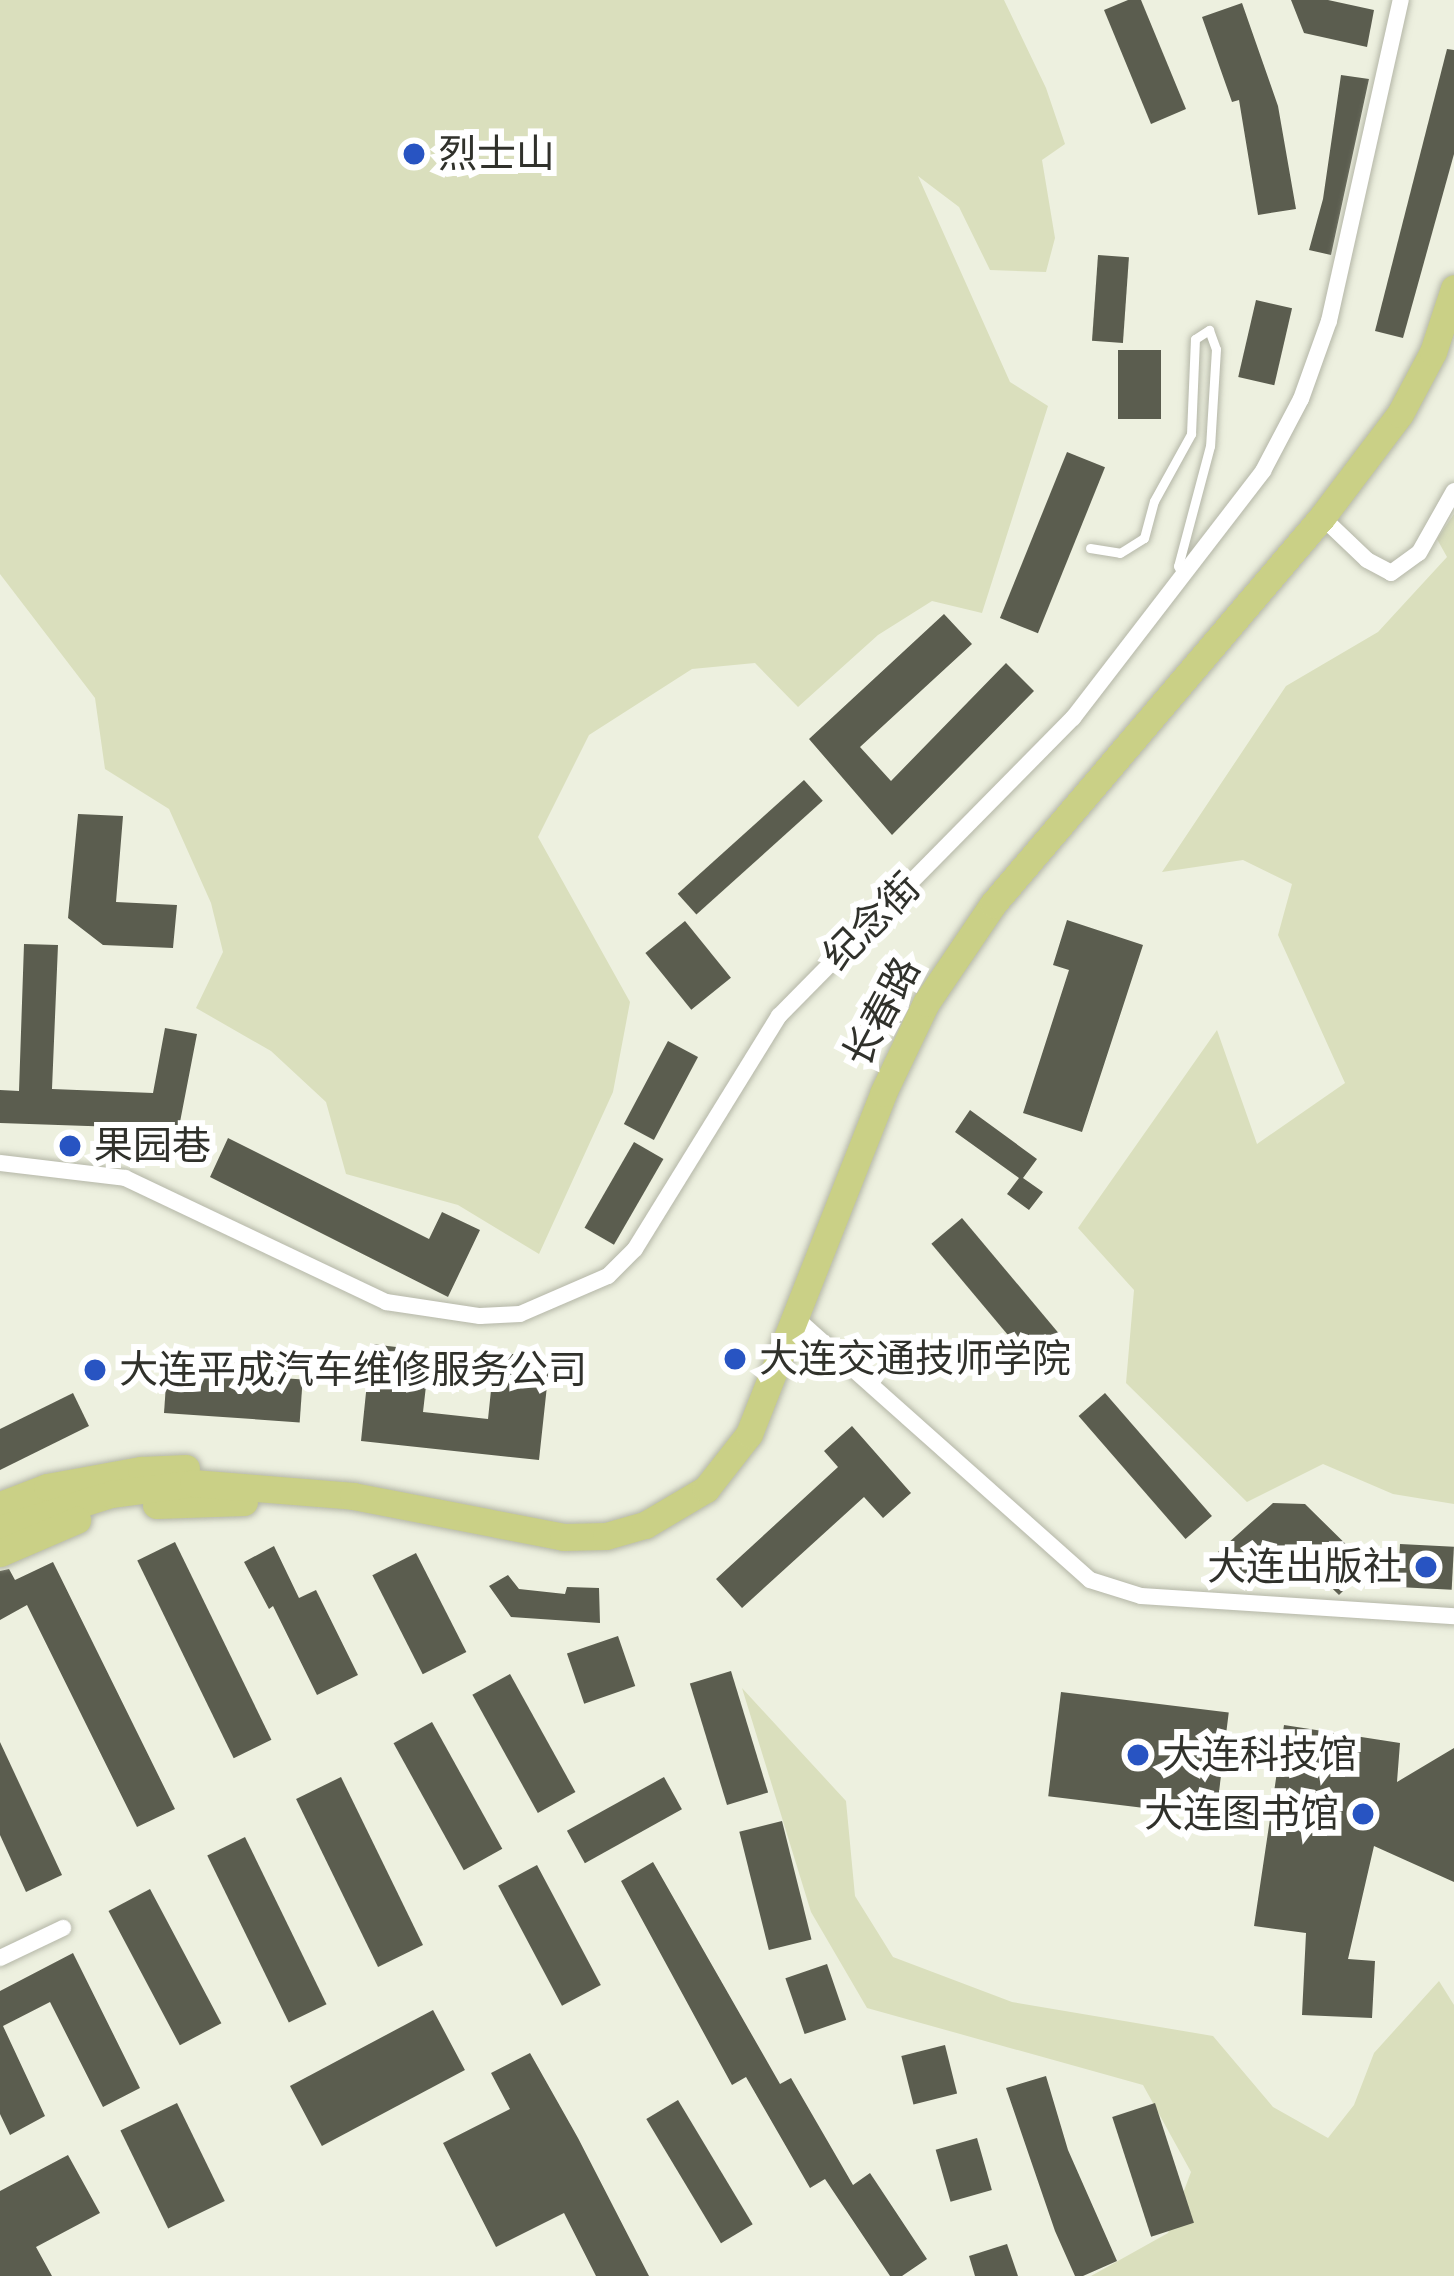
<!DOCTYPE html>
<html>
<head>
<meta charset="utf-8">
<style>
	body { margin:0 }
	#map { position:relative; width:1454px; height:2276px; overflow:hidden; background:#edf0df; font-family:Merriweather,"Noto Sans SC",serif }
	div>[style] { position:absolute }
	.green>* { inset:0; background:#dadfbd }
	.building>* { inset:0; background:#5b5d4f; transform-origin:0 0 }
	.roads { filter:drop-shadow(0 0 3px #b4b6a7) drop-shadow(0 0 3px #b4b6a7) }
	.service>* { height:9px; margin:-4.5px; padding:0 4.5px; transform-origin:4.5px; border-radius:4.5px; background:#fff }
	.minor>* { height:16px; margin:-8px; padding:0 8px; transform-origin:8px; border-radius:8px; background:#fff }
	.primary>* { height:27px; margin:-13.5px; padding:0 13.5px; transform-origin:13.5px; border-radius:13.5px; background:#cad086 }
	.dots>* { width:33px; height:33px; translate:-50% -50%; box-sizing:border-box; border:6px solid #fff; border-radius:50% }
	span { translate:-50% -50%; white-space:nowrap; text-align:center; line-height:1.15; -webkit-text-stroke:12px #fff; paint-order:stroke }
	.poi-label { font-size:39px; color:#30312b }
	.left { translate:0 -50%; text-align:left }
	.right { translate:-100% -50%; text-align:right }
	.street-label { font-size:39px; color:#30312b }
</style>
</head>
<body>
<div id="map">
	<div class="green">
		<i style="clip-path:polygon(0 0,1004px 0,1046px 88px,1065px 144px,1042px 160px,1055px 238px,1046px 272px,990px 270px,959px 207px,918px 176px,1010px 382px,1048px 406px,982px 613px,932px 601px,878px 635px,798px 707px,755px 663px,692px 669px,589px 735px,538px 837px,630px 1002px,613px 1092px,539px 1254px,458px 1205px,346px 1174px,326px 1102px,271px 1051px,196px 1008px,223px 952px,211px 903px,169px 809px,105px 769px,95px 698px,0 574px)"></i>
		<i style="clip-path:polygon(1454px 514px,1454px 1504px,1393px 1494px,1323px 1464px,1247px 1502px,1126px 1383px,1134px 1290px,1078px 1228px,1217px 1030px,1257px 1144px,1345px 1083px,1278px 935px,1292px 884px,1243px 860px,1162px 872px,1286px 686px,1378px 632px,1447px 557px,1437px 539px)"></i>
		<i style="clip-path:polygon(742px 1688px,846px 1801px,855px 1896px,893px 1957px,1012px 2002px,1213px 2036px,1273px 2107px,1328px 2138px,1354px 2105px,1374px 2053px,1439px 1981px,1454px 2005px,1454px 2276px,1091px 2276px,1168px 2233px,1191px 2172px,1143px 2085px,867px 2008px,811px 1912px)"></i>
	</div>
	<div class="building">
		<i style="clip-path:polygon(1128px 0,1141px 0,1186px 109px,1151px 124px,1104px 10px)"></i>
		<i style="clip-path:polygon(1291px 0,1328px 0,1374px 10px,1367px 47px,1304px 33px)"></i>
		<i style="clip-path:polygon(1242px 3px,1278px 106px,1296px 209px,1258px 215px,1239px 100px,1232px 102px,1202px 17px)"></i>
		<i style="clip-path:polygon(1447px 49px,1454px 50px,1454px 154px,1403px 338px,1375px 331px)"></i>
		<i style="clip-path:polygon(1341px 75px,1369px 79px,1331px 255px,1309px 250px,1323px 199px)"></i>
		<i style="left:1098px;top:255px;width:31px;height:86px;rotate:4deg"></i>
		<i style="left:1256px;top:300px;width:37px;height:79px;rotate:13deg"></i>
		<i style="left:1118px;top:350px;width:43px;height:69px"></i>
		<i style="left:1067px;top:452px;width:41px;height:179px;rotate:22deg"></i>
		<i style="clip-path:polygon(944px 614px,972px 644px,860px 747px,891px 781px,1006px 663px,1034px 691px,892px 835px,809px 739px)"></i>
		<i style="left:804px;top:780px;width:28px;height:170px;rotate:48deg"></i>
		<i style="clip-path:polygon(78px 814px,123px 816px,116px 902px,177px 905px,173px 948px,103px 945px,68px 918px)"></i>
		<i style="clip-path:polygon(1067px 920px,1143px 945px,1082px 1132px,1023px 1113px,1069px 970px,1053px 965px)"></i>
		<i style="left:685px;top:921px;width:73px;height:51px;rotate:51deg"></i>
		<i style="clip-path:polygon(24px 944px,58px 945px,52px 1089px,153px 1093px,165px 1028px,197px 1034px,180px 1122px,200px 1126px,194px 1155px,143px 1145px,146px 1128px,0 1123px,0 1090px,19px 1091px)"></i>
		<i style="left:668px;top:1041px;width:34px;height:94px;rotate:28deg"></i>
		<i style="clip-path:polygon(970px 1110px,1037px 1159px,1023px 1178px,1043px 1192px,1029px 1210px,1007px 1194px,1019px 1178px,955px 1132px)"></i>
		<i style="clip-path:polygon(228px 1138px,429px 1239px,442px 1212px,480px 1230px,448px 1297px,210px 1177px)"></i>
		<i style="left:634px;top:1142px;width:34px;height:99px;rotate:30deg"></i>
		<i style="left:962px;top:1218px;width:169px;height:40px;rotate:50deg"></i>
		<i style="clip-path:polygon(371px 1344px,430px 1351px,423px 1412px,488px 1419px,495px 1352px,550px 1358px,539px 1460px,361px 1441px)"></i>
		<i style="left:167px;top:1370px;width:136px;height:43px;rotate:4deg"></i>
		<i style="clip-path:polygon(73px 1393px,89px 1426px,0 1470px,0 1429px)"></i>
		<i style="left:1105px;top:1393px;width:163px;height:35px;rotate:49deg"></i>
		<i style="clip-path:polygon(852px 1426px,911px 1493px,883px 1518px,864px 1497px,742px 1608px,716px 1579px,838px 1467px,824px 1451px)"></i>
		<i style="clip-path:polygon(1273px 1503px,1305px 1504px,1368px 1566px,1339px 1595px,1301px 1558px,1267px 1560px,1243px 1581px,1218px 1552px)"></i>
		<i style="left:175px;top:1542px;width:220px;height:42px;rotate:64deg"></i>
		<i style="left:1400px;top:1544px;width:54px;height:43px;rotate:3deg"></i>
		<i style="clip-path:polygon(274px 1546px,299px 1598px,316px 1590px,358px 1675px,317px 1695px,273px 1606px,269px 1609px,244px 1562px)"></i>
		<i style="left:416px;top:1553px;width:111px;height:49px;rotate:63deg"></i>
		<i style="clip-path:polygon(53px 1562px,175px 1809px,137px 1827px,27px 1605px,0 1620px,0 1571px,9px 1569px,15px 1580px)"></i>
		<i style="clip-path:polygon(508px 1575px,519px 1589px,565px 1594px,567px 1587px,599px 1588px,600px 1623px,511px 1617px,489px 1586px)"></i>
		<i style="left:618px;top:1636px;width:53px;height:54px;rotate:71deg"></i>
		<i style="left:731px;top:1671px;width:127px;height:43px;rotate:73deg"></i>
		<i style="left:510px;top:1674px;width:135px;height:43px;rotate:61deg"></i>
		<i style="left:1061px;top:1692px;width:169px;height:105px;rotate:7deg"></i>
		<i style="left:432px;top:1722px;width:145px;height:44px;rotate:61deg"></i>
		<i style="clip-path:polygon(1284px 1725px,1400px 1743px,1397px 1782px,1454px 1748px,1454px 1882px,1374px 1846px,1348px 1959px,1375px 1961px,1372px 2018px,1302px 2015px,1306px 1933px,1254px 1926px)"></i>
		<i style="clip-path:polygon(0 1742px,62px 1875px,26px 1892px,0 1835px)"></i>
		<i style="left:341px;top:1777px;width:187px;height:50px;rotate:64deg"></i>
		<i style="left:664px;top:1777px;width:37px;height:111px;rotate:61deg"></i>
		<i style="left:782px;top:1821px;width:122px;height:44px;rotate:76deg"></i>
		<i style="left:245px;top:1837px;width:186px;height:42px;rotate:64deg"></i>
		<i style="clip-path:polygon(653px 1862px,780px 2084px,791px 2078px,853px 2185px,870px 2173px,927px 2259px,902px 2276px,890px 2276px,825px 2179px,810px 2188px,746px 2077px,732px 2085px,621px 1881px)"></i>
		<i style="left:537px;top:1865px;width:136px;height:44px;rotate:62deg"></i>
		<i style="left:150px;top:1889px;width:152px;height:47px;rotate:62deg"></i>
		<i style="clip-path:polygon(73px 1953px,140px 2088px,103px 2107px,50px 2002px,3px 2026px,45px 2116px,10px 2135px,0 2114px,0 1991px)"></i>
		<i style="left:827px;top:1964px;width:59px;height:44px;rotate:71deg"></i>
		<i style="left:433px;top:2010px;width:68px;height:162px;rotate:62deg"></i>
		<i style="left:945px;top:2045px;width:50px;height:45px;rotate:76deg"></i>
		<i style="clip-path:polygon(530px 2053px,578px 2138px,649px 2276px,596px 2276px,564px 2213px,496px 2247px,443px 2143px,510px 2109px,491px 2073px)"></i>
		<i style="clip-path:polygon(1046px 2076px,1068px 2150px,1117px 2261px,1083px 2276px,1075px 2276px,1055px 2231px,1006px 2088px)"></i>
		<i style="left:678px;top:2100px;width:145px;height:37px;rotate:59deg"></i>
		<i style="left:177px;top:2103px;width:109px;height:63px;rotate:64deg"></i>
		<i style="left:1155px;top:2103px;width:126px;height:45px;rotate:72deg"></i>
		<i style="left:977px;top:2138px;width:54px;height:43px;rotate:74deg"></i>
		<i style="clip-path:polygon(68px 2155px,100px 2213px,36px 2247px,52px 2276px,0 2276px,0 2191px)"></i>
		<i style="clip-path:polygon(1007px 2244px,1018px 2276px,975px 2276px,969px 2256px)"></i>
	</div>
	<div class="roads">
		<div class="service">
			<i style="left:1090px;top:548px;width:30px;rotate:9deg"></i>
			<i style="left:1120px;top:553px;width:28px;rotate:-32deg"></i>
			<i style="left:1144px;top:538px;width:38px;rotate:-75deg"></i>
			<i style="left:1154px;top:501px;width:77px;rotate:-61.1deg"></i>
			<i style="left:1191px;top:434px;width:95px;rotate:-87.6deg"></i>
			<i style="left:1195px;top:339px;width:17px;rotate:-33deg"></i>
			<i style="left:1209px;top:330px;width:20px;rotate:70deg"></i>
			<i style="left:1216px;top:349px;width:97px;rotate:93.5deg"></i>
			<i style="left:1210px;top:446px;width:124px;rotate:104.9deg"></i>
			<i style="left:1178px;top:566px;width:9px;rotate:63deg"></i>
		</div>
		<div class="minor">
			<i style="left:1322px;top:517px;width:62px;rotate:43.7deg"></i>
			<i style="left:1367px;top:560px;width:27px;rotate:28deg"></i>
			<i style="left:1391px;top:573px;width:34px;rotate:-36deg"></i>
			<i style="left:1419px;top:553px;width:71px;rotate:-60.6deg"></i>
			<i style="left:0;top:1163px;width:126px;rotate:6.8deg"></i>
			<i style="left:125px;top:1178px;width:289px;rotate:25.4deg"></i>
			<i style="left:386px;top:1302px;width:95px;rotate:8.5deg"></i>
			<i style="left:480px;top:1316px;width:40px;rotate:-2.9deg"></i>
			<i style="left:520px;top:1314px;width:96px;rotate:-23.4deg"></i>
			<i style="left:608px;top:1276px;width:38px;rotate:-45deg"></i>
			<i style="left:635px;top:1249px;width:274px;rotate:-58.3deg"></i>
			<i style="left:779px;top:1016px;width:419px;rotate:-45.4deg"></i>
			<i style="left:1073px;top:718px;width:312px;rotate:-52.4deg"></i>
			<i style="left:1263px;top:471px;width:81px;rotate:-62.2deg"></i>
			<i style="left:1301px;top:399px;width:83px;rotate:-70.3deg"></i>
			<i style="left:1329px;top:321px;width:329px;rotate:-77.4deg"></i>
			<i style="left:797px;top:1319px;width:392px;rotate:41.7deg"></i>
			<i style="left:1090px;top:1580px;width:53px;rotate:17.4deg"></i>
			<i style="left:1141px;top:1596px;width:314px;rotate:3.7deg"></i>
			<i style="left:0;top:1958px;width:70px;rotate:-25.5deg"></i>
		</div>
		<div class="primary">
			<i style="left:0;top:1505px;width:50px;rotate:-21deg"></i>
			<i style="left:47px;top:1487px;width:96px;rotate:-10.3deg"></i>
			<i style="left:141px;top:1470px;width:45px;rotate:-2.5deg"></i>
			<i style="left:156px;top:1505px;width:88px;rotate:-2deg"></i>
			<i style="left:0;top:1529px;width:116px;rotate:-17.5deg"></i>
			<i style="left:111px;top:1494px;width:83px;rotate:-7.6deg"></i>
			<i style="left:193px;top:1483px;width:161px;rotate:4.6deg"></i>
			<i style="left:353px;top:1496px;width:214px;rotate:11deg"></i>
			<i style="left:563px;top:1537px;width:43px;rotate:-1.3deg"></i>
			<i style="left:606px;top:1536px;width:41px;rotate:-15.8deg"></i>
			<i style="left:645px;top:1525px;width:71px;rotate:-30.5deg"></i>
			<i style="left:706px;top:1489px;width:70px;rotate:-52deg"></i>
			<i style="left:749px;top:1434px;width:366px;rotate:-68.5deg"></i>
			<i style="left:883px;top:1093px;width:100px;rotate:-64.5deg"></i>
			<i style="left:926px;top:1003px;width:120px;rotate:-55.9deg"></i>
			<i style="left:993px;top:904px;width:508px;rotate:-49.63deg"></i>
			<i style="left:1322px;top:517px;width:129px;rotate:-52.9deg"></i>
			<i style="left:1400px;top:414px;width:70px;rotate:-62deg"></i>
			<i style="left:1433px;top:352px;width:67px;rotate:-71.8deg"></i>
			<i style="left:0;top:1553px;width:84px;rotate:-23.2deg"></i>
		</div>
	</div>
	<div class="dots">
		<i style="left:414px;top:154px;background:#2854c2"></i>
		<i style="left:70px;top:1146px;background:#2854c2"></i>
		<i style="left:735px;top:1359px;background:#2854c2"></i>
		<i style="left:95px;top:1370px;background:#2854c2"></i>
		<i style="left:1426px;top:1567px;background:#2854c2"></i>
		<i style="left:1138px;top:1755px;background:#2854c2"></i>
		<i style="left:1363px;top:1814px;background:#2854c2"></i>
	</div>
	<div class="poi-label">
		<span class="left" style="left:438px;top:154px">烈士山</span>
		<span class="left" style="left:94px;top:1146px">果园巷</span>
		<span class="left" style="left:759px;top:1359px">大连交通技师学院</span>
		<span class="left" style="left:119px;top:1370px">大连平成汽车维修服务公司</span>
		<span class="right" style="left:1402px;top:1567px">大连出版社</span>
		<span class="left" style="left:1162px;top:1755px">大连科技馆</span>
		<span class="right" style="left:1339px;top:1814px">大连图书馆</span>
	</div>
	<div class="street-label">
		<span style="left:872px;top:922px;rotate:-45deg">纪念街</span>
		<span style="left:882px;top:1012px;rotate:-62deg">长春路</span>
	</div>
</div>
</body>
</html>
